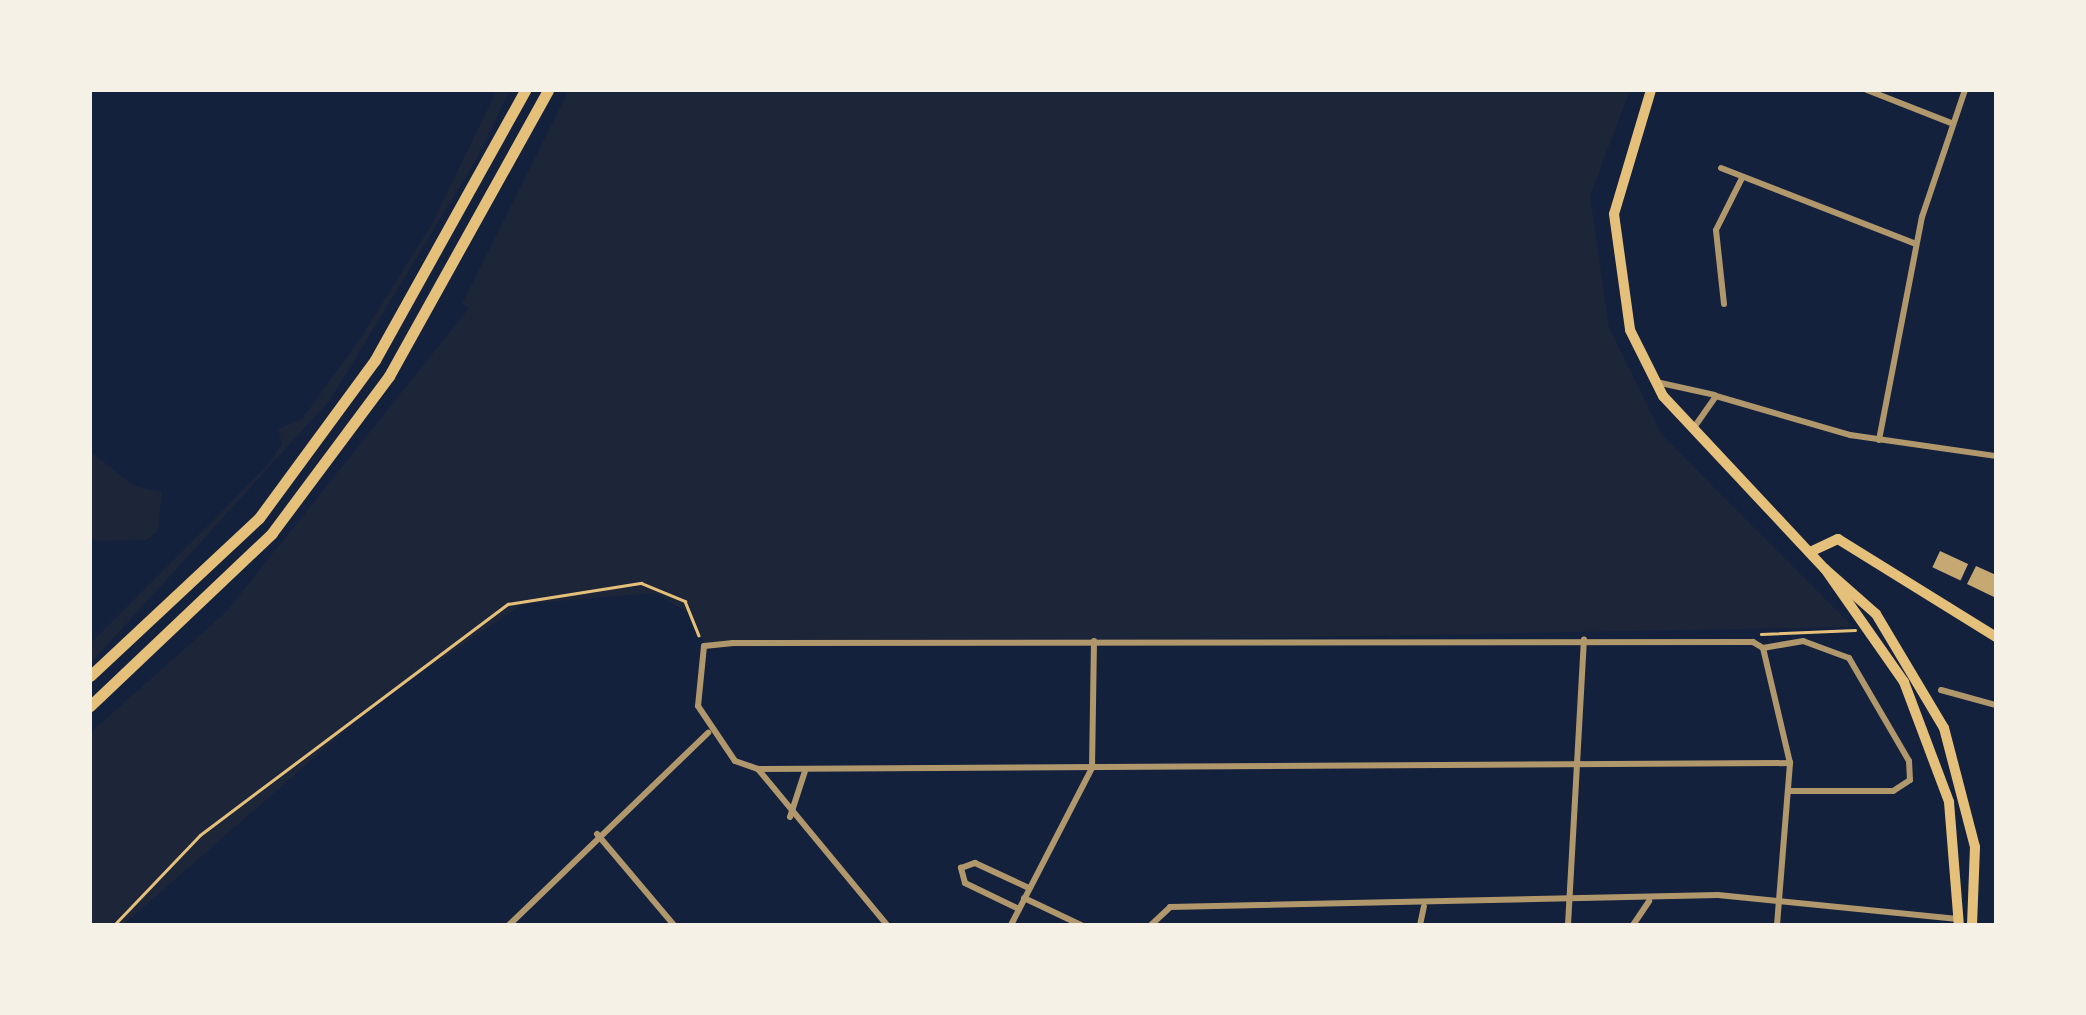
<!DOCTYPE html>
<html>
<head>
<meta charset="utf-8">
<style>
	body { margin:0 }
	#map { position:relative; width:2086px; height:1015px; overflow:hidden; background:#14213d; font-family:Commissioner,sans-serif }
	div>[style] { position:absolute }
	.green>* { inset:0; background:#1d2539 }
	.building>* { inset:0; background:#c6a872; transform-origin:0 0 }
	.path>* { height:2.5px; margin:-1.25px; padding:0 1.25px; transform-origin:1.25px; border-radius:1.25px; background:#e5c07b }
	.minor>* { height:6px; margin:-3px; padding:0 3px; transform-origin:3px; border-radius:3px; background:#b1986c }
	.primary>* { height:10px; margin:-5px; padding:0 5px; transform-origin:5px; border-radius:5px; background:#e5c07b }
	.trunk>* { height:11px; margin:-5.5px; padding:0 5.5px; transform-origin:5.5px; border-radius:5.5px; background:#e5c07b }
	span { translate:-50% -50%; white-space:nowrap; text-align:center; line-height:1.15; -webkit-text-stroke:8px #f6f1e7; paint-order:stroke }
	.frame { position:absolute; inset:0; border:92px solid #f6f1e7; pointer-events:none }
</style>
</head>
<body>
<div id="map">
	<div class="green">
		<i style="clip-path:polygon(497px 90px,510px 90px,476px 160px,330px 400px,90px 664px,90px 644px,266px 467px,282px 444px,278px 429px,302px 419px,360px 339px,432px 224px)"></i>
		<i style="clip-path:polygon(569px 90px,1630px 90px,1590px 196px,1609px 328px,1662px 435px,1853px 627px,707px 648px,687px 612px,655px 593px,523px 604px,379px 701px,123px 925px,90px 925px,90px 733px,226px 612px,469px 308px,462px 304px)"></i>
		<i style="clip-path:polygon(90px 451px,134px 486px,162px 492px,158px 531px,146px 540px,90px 541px)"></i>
	</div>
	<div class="building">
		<i style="left:1940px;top:551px;width:31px;height:18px;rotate:25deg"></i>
		<i style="clip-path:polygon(1976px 566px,1996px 575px,1996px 598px,1967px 584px)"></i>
	</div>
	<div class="path">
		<i style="left:1761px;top:634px;width:94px;rotate:-2.4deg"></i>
		<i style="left:114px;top:925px;width:124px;rotate:-46.3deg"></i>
		<i style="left:200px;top:835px;width:385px;rotate:-36.9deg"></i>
		<i style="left:508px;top:604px;width:135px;rotate:-9deg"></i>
		<i style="left:641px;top:583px;width:48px;rotate:22.2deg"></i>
		<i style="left:685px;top:601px;width:37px;rotate:68deg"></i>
	</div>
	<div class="minor">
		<i style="left:1867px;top:90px;width:90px;rotate:21.4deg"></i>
		<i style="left:1721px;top:168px;width:209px;rotate:21.3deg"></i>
		<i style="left:1724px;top:304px;width:74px;rotate:-96.2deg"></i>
		<i style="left:1716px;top:230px;width:58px;rotate:-63.4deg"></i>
		<i style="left:1656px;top:382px;width:60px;rotate:12.4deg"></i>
		<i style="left:1693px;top:429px;width:40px;rotate:-55.1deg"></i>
		<i style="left:1716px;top:396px;width:140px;rotate:16.2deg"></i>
		<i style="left:1850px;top:435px;width:148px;rotate:8.2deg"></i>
		<i style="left:1879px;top:440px;width:227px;rotate:-79.1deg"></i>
		<i style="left:1922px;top:217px;width:134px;rotate:-71.3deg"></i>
		<i style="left:1763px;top:648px;width:41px;rotate:-9.9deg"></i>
		<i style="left:1803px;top:641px;width:49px;rotate:20.3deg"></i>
		<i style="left:1849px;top:658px;width:119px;rotate:59.8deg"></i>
		<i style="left:1909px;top:761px;width:19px;rotate:87deg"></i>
		<i style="left:1910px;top:780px;width:20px;rotate:147deg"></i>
		<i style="left:1893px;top:791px;width:103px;rotate:180deg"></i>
		<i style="left:1941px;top:690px;width:57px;rotate:15.3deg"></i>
		<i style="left:758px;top:769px;width:202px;rotate:50.4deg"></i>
		<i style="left:790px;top:817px;width:48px;rotate:-71.9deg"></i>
		<i style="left:597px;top:834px;width:119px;rotate:49.8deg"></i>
		<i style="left:1024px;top:898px;width:63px;rotate:25.3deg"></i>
		<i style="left:1019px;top:909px;width:60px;rotate:-154.3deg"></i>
		<i style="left:965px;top:883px;width:16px;rotate:-105deg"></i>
		<i style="left:961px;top:868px;width:15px;rotate:-20deg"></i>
		<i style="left:975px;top:863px;width:60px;rotate:24.8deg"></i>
		<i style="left:509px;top:925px;width:277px;rotate:-44deg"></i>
		<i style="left:1011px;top:925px;width:177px;rotate:-62.7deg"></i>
		<i style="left:1092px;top:768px;width:127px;rotate:-89.1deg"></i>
		<i style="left:1151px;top:925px;width:26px;rotate:-43deg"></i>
		<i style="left:1170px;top:907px;width:548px;rotate:-1.25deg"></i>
		<i style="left:1718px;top:895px;width:241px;rotate:5.7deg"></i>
		<i style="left:1420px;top:925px;width:19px;rotate:-78deg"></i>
		<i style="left:1568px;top:925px;width:286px;rotate:-86.8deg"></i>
		<i style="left:1633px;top:925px;width:29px;rotate:-56deg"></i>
		<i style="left:1777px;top:925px;width:163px;rotate:-85.4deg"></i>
		<i style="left:1790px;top:763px;width:118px;rotate:-103.2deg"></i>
		<i style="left:1763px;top:648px;width:12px;rotate:-149deg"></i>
		<i style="left:1753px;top:642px;width:1020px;rotate:179.94deg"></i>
		<i style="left:733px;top:643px;width:29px;rotate:174deg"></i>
		<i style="left:704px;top:646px;width:60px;rotate:95.7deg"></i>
		<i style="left:698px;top:706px;width:66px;rotate:56.1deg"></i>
		<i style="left:735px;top:761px;width:24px;rotate:19deg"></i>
		<i style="left:758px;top:769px;width:1032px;rotate:-0.33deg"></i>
	</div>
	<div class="primary">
		<i style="left:1651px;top:90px;width:129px;rotate:106.6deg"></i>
		<i style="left:1614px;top:214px;width:117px;rotate:82.1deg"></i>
		<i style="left:1630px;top:330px;width:74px;rotate:63.4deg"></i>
		<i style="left:1663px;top:396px;width:237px;rotate:46.9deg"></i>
		<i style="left:1825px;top:569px;width:138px;rotate:55deg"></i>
		<i style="left:1904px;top:682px;width:128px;rotate:69.4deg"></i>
		<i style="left:1949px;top:802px;width:123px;rotate:85.4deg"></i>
		<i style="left:1810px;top:552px;width:31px;rotate:-25deg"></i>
		<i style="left:1838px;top:539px;width:186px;rotate:31.8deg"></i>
		<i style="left:1825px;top:569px;width:68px;rotate:41.4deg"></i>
		<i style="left:1876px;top:614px;width:133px;rotate:59.2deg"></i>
		<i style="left:1944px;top:728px;width:123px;rotate:75.4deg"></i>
		<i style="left:1975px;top:847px;width:78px;rotate:92.2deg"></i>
	</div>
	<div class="trunk">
		<i style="left:90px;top:676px;width:231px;rotate:-43.1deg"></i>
		<i style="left:259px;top:518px;width:196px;rotate:-53.7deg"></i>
		<i style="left:375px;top:360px;width:309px;rotate:-60.9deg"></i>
		<i style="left:90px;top:706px;width:251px;rotate:-43.5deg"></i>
		<i style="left:272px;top:533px;width:196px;rotate:-53.3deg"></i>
		<i style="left:389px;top:376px;width:327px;rotate:-60.9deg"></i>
	</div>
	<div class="frame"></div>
</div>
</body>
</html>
